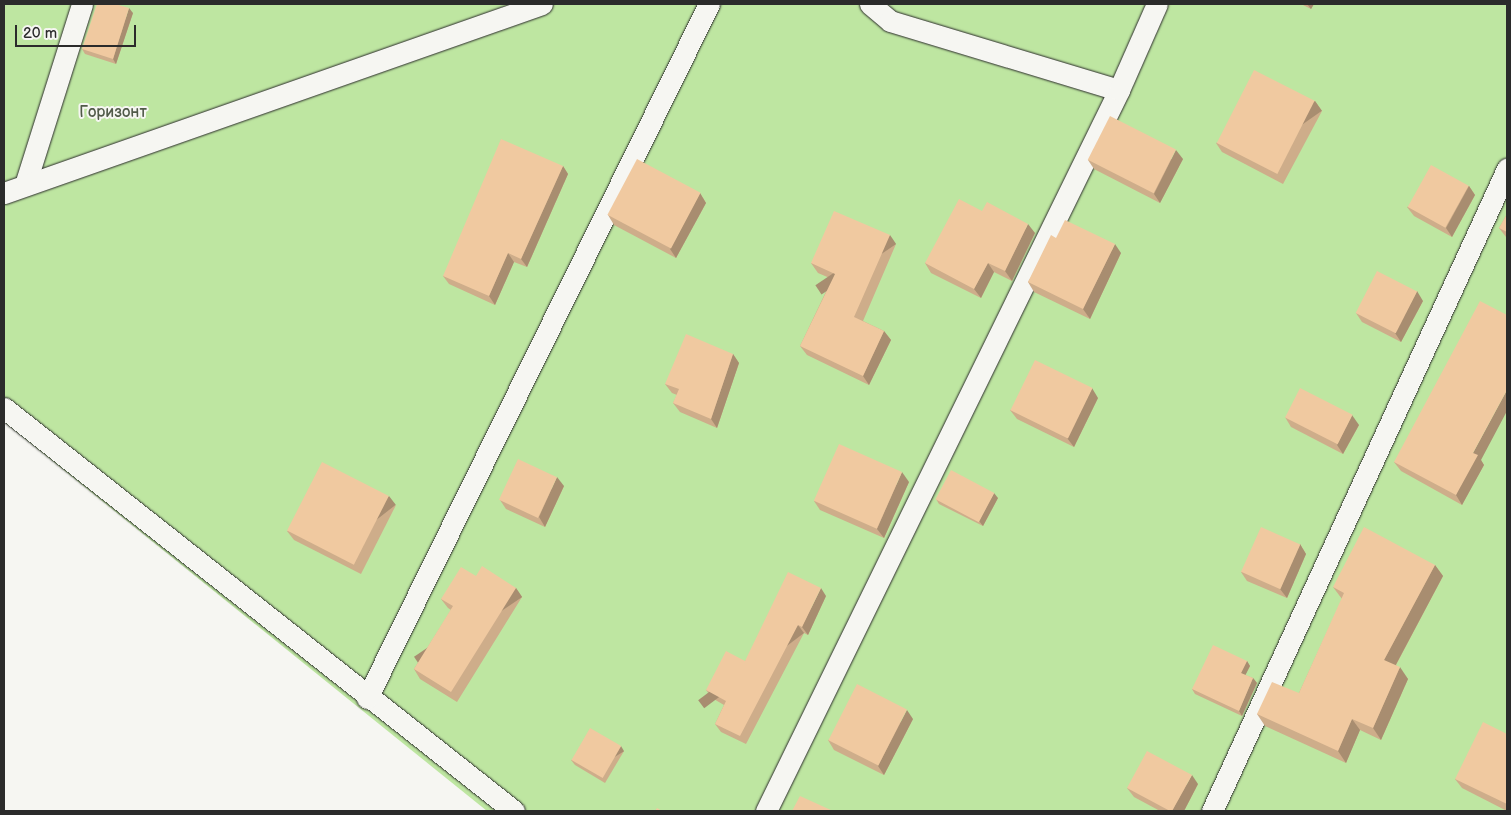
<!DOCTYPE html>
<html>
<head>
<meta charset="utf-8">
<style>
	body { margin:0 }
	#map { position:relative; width:1511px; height:815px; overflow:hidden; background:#f6f6f2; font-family:"Balsamiq Sans",sans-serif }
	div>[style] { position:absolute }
	.green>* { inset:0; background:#bee6a1 }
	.roads { filter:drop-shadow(0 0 1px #2b2b2b) drop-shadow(0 0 1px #2b2b2b) }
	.lane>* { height:21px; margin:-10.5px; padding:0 10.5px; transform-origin:10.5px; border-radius:10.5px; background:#f6f6f2 }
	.wall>* { inset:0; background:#cead8a }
	.shaded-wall>* { inset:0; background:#a88d70; transform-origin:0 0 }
	.building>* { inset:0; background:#f0c9a0; transform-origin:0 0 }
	span { translate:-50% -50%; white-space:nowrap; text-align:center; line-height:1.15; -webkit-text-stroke:4px #f6f6f2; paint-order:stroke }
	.park-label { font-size:16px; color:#505a48 }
	.frame { position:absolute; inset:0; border:5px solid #2b2b2b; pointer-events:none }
	.scale { position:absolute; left:15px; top:25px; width:121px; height:22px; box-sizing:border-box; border:2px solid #2b2b2b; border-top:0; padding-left:6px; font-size:15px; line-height:18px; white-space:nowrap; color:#2b2b2b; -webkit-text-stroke:4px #f6f6f2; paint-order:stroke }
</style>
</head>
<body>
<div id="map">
	<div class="green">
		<i style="clip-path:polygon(4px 4px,1507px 4px,1507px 811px,487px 811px,4px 422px)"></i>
	</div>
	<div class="roads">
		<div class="lane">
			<i style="left:870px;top:4px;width:26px;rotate:40deg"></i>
			<i style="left:890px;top:21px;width:239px;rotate:16.8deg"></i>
			<i style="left:25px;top:185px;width:190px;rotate:-72.5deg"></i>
			<i style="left:4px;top:193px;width:570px;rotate:-19.36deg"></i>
			<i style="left:4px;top:408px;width:650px;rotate:38.32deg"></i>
			<i style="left:367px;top:698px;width:774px;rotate:-63.77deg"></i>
			<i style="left:766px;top:811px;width:803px;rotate:-63.91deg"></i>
			<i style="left:1119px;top:90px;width:94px;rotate:-66.2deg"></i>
			<i style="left:1212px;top:811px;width:707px;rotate:-65.32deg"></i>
		</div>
	</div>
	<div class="wall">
		<i style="clip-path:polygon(1301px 4px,1314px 4px,1311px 9px)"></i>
		<i style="clip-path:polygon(133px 13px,116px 64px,85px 54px,82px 49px)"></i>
		<i style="clip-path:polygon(1315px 101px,1322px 111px,1283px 184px,1222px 152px,1216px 143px)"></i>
		<i style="clip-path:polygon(1183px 159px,1160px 203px,1094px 169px,1088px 160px)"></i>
		<i style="clip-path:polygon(563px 166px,568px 174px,527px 267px,514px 262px,495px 305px,449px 284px,443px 276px)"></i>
		<i style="clip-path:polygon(1469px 186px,1475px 195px,1452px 237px,1414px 216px,1407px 207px)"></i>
		<i style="clip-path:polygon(700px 193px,706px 203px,676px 258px,614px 225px,608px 215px)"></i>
		<i style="clip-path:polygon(982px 211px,1035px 233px,1012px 281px,994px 272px,981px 298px,931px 273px,925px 263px)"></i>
		<i style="clip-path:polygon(1507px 214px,1507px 238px,1506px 237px,1499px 228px)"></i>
		<i style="clip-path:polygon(1056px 238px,1121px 253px,1090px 319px,1034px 292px,1028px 282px)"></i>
		<i style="clip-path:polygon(896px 244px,863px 321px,884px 331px,891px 340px,869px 385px,807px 355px,800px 346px,832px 279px,818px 273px,811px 263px)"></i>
		<i style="clip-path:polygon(1423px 301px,1401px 342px,1362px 322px,1356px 313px)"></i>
		<i style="clip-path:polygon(733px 354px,739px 363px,717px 428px,680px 412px,673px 403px,677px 395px,672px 393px,665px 384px)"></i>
		<i style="clip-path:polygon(1098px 398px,1074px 447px,1017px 419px,1010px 410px)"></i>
		<i style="clip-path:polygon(1285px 417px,1359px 425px,1343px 454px,1291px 427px)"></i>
		<i style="clip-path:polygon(1481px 460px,1484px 465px,1462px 505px,1401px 471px,1394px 462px)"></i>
		<i style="clip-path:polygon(909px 482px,884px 538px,820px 510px,814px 501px)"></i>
		<i style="clip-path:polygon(564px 486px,545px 527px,506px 509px,500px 500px)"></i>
		<i style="clip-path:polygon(998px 498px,983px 526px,939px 504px,936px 499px)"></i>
		<i style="clip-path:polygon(396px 505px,361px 574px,294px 540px,287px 531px)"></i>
		<i style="clip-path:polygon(1300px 544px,1306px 554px,1287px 598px,1247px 581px,1241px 572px)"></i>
		<i style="clip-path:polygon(1435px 565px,1443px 576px,1396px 665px,1408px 679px,1381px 740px,1360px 730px,1346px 763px,1265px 726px,1257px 714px,1299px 693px,1342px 599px,1333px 587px)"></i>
		<i style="clip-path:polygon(476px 576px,516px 588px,522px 597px,457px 702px,420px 679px,414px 669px,451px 610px,448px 608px,441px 599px)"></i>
		<i style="clip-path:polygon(826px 596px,808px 635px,804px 633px,746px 744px,721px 732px,715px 724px,724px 705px,712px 698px,706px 690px,745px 661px)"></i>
		<i style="clip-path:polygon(1247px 661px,1250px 666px,1245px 675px,1253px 678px,1257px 683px,1242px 716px,1195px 694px,1192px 689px)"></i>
		<i style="clip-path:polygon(913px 719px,884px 775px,834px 750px,828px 740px)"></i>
		<i style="clip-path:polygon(1507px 734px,1507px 811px,1462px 788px,1455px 779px)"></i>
		<i style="clip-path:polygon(624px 751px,605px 783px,575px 765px,571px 760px)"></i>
		<i style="clip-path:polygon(1198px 784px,1184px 811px,1160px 811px,1134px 797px,1127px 788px)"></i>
	</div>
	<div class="shaded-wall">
		<i style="clip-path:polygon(1307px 4px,1314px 4px,1311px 9px)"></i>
		<i style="clip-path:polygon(129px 8px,133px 13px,116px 64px,113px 59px)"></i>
		<i style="left:1315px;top:101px;width:12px;height:83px;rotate:55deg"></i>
		<i style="clip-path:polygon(1176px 150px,1183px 159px,1160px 203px,1154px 194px)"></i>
		<i style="clip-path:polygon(563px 166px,568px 174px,527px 267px,521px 259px)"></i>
		<i style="clip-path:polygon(1469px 186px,1475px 195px,1452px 237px,1446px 228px)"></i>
		<i style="clip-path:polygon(700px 193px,706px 203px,676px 258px,670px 249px)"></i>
		<i style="clip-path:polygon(1028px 224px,1035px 233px,1012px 281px,1005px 271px)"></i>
		<i style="left:890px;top:235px;width:11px;height:90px;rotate:56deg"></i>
		<i style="clip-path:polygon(1115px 244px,1121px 253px,1090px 319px,1083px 309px)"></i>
		<i style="clip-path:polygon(508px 253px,514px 262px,495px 305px,489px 296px)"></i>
		<i style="clip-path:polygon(988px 263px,994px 272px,981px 298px,974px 289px)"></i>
		<i style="clip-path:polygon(1417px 291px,1423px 301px,1401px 342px,1395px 333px)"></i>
		<i style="clip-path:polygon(884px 331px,891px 340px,869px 385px,863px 376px)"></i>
		<i style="clip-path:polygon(733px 354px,739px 363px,717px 428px,711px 419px)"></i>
		<i style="clip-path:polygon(1092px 388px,1098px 398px,1074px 447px,1067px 438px)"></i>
		<i style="clip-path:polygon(1507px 390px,1507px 411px,1481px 460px,1484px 465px,1462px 505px,1456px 495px,1473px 453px)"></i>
		<i style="clip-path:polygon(1352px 415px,1359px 425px,1343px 454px,1337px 445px)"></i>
		<i style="clip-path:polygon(902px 472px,909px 482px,884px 538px,877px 529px)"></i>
		<i style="clip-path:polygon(557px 477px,564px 486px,545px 527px,539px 517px)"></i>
		<i style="clip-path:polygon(994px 493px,998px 498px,983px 526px,979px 521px)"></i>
		<i style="left:389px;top:496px;width:11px;height:77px;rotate:52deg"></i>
		<i style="clip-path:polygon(1300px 544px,1306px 554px,1287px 598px,1280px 589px)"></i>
		<i style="clip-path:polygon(1435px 565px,1443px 576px,1392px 672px,1384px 660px)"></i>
		<i style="left:516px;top:588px;width:11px;height:123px;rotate:56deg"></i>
		<i style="clip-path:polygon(821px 588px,826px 596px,808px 635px,802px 627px)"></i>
		<i style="left:798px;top:625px;width:10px;height:125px;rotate:53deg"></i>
		<i style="clip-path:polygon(1247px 661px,1250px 666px,1244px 678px,1241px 673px)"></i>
		<i style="clip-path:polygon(1400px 667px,1408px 679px,1381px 740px,1373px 728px)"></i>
		<i style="clip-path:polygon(1253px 678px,1257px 683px,1242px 716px,1239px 711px)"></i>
		<i style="clip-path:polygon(907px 710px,913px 719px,884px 775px,878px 766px)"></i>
		<i style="clip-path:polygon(1352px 719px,1360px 730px,1346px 763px,1338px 751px)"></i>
		<i style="left:621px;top:746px;width:6px;height:37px;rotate:59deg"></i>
		<i style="clip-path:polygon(1192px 775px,1198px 784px,1184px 811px,1172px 811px)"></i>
	</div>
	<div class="building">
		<i style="clip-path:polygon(97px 4px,115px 4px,129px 8px,113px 59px,82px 49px)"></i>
		<i style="left:1254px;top:70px;width:68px;height:82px;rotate:27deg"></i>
		<i style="left:1110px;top:116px;width:74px;height:49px;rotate:27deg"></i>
		<i style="clip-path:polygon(501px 139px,563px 166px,521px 259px,508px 253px,489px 296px,443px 276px)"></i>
		<i style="left:637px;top:159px;width:72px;height:63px;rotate:28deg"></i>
		<i style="left:1431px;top:165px;width:43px;height:48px;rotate:29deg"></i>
		<i style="clip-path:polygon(959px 199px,982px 211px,987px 202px,1028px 224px,1005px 271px,988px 263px,974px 289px,925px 263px)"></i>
		<i style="clip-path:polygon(834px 211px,890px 235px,854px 317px,884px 331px,863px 376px,800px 346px,835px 274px,811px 263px)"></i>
		<i style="clip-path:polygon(1507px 214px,1507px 232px,1499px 228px)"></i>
		<i style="clip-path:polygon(1065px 220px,1115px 244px,1083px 309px,1028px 282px,1051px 235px,1056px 238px)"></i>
		<i style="left:1377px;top:271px;width:45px;height:47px;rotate:27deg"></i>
		<i style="clip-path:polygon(1480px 301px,1507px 315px,1507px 390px,1473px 453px,1478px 455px,1456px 495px,1394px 462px)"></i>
		<i style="clip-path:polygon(686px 334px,733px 354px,711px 419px,673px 403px,679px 389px,665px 384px)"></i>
		<i style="left:1035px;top:360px;width:64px;height:56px;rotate:26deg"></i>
		<i style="left:1300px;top:388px;width:59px;height:33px;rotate:27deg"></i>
		<i style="left:839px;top:444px;width:69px;height:62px;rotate:24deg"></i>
		<i style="left:518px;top:459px;width:43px;height:45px;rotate:25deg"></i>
		<i style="left:322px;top:462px;width:75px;height:77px;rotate:27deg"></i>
		<i style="left:951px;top:470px;width:49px;height:33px;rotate:28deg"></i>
		<i style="left:1261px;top:527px;width:43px;height:49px;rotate:24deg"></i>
		<i style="clip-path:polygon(1364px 527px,1435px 565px,1384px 660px,1400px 667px,1373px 728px,1352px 719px,1338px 751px,1257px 714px,1272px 682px,1299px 693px,1344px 593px,1333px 587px)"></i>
		<i style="clip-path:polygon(482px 566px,516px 588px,451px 692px,414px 669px,453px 606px,441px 599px,461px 567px,476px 576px)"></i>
		<i style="clip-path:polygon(788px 572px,821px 588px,802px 627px,798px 625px,740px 736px,715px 724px,726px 701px,706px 690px,726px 651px,745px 661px)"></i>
		<i style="clip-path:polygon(1213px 645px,1247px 661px,1241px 673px,1253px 678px,1239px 711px,1192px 689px)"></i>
		<i style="left:857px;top:684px;width:56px;height:63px;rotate:27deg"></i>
		<i style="clip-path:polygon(1483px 722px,1507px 734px,1507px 804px,1455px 779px)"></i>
		<i style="left:590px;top:728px;width:36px;height:37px;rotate:30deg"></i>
		<i style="clip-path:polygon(1147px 751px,1192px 775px,1172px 811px,1170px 811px,1127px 788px)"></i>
		<i style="clip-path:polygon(800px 796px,833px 811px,792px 811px)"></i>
		<i style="clip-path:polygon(657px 808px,662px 811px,655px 811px)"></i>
	</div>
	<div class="park-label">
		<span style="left:113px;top:113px">Горизонт</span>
	</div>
	<div class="frame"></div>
	<div class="scale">20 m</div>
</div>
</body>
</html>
